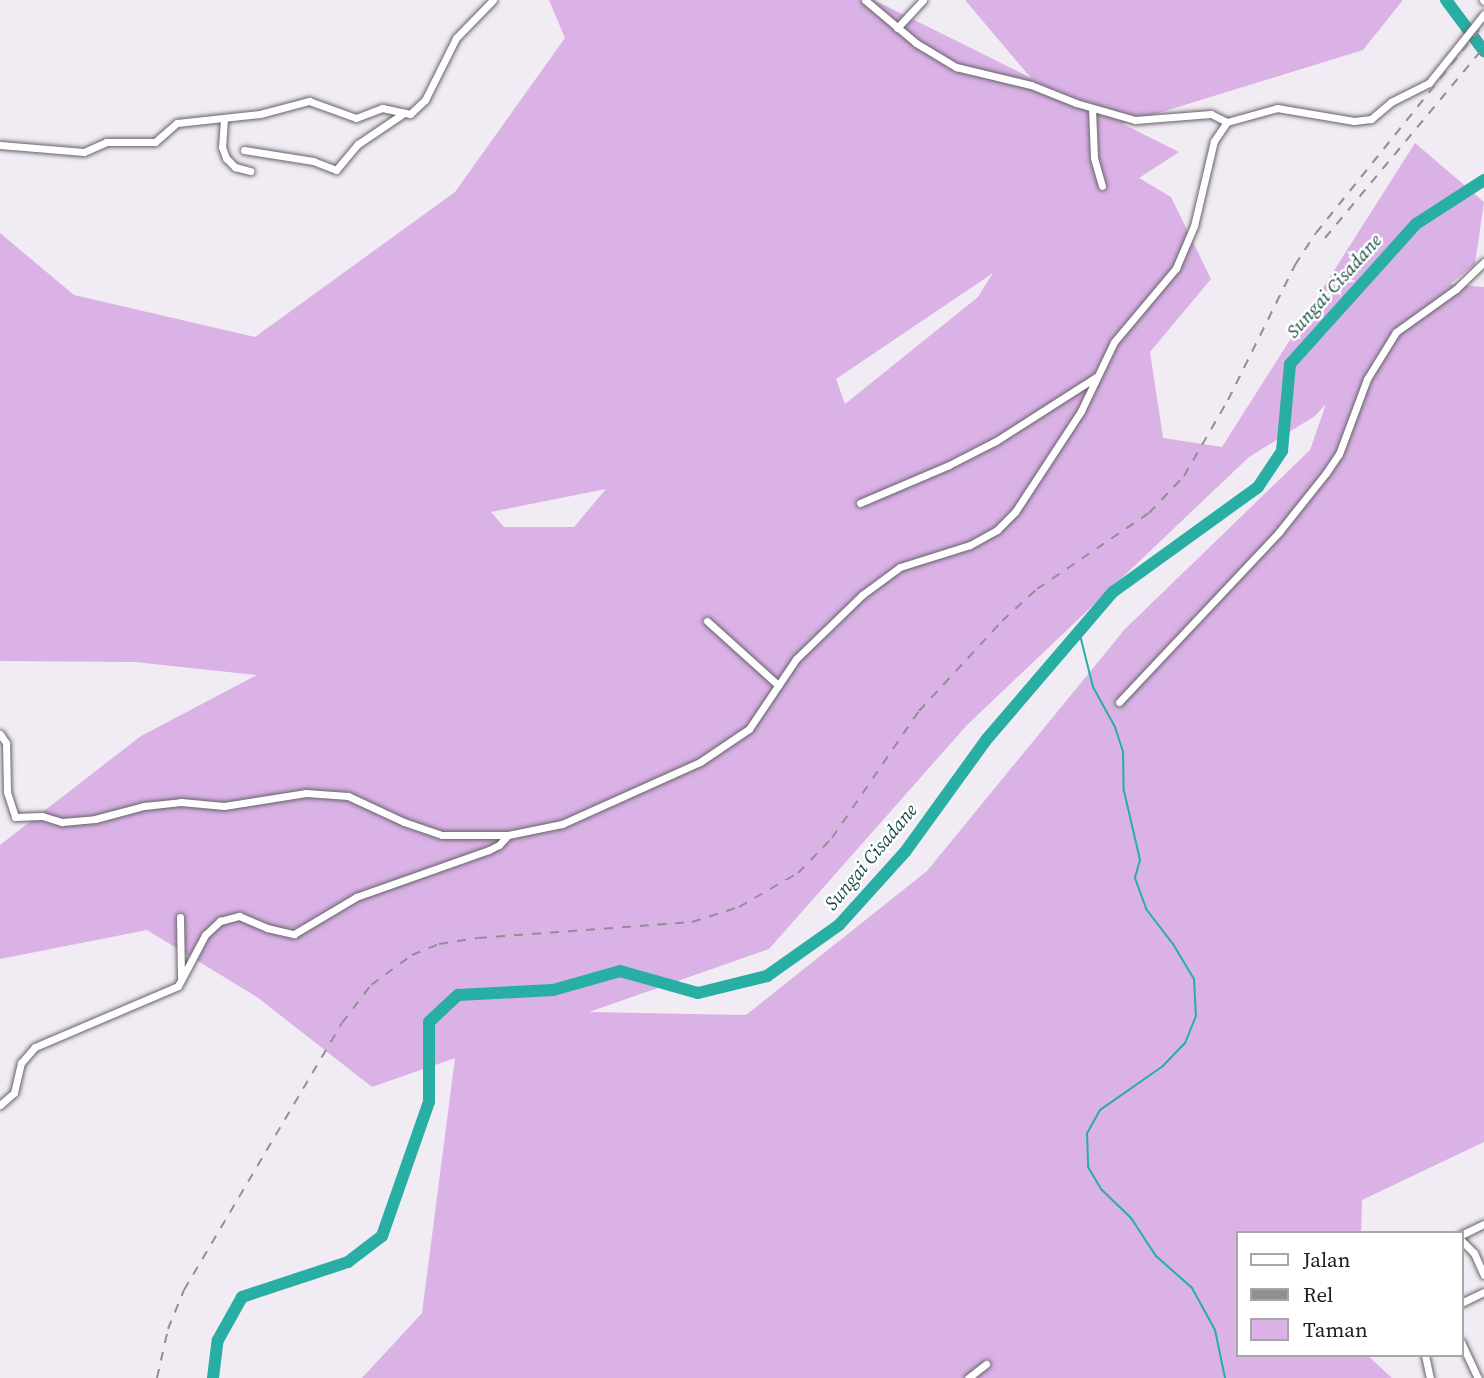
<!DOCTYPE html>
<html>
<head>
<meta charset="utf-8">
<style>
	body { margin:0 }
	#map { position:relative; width:1484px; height:1378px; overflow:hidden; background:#f1ebf3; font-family:"Source Serif 4",serif }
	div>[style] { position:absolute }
	.green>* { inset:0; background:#dab2e6 }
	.stream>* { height:2px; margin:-1px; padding:0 1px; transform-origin:1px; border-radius:1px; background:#28aea3 }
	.river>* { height:12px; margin:-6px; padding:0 6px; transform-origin:6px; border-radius:6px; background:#28aea3 }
	.roads { filter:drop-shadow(0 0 2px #676269) drop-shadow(0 0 2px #676269) }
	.minor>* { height:7px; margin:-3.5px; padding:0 3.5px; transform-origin:3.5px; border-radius:3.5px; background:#fff }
	.rail>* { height:2px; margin-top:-1px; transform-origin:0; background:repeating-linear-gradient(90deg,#928e94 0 9px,transparent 0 18px) }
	span { translate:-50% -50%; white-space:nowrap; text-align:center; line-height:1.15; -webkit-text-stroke:5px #fff; paint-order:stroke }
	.water-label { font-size:19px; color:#194e49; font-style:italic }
	.legend { position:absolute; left:1236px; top:1231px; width:228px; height:126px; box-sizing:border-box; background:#fff; border:2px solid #a7a6a7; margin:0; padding:9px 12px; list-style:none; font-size:21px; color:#222023 }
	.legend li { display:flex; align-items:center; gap:14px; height:35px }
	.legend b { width:35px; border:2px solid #a7a6a7 }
</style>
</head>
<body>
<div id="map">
	<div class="green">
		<i style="clip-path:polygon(evenodd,549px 0,874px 0,1031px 78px,965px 0,1403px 0,1363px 50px,1123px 124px,1179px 152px,1139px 178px,1171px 197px,1211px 279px,1150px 352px,1163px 438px,1222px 447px,1415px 143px,1484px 202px,1475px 264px,1450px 284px,1484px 287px,1484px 1142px,1362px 1200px,1361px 1233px,1237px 1233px,1237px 1355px,1367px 1355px,1392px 1378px,362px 1378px,422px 1313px,455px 1058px,372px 1087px,257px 997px,147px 930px,0 959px,0 845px,141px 736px,257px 675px,135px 662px,0 661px,0 233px,74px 295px,255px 337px,455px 192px,565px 38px,549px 0,993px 273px,978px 297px,845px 404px,836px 379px,993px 273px,549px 0,1326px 404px,1310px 450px,1125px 629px,927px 871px,746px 1015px,589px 1012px,769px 949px,967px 725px,1249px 457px,1315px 416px,1326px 404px,549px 0,606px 489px,574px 527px,504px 527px,491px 512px,606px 489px)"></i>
	</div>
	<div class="stream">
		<i style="left:1079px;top:631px;width:58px;rotate:76deg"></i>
		<i style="left:1093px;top:687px;width:46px;rotate:61.2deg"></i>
		<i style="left:1115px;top:727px;width:26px;rotate:72deg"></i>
		<i style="left:1123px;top:752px;width:39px;rotate:89deg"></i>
		<i style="left:1124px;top:791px;width:71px;rotate:76.9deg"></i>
		<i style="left:1140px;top:860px;width:19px;rotate:106deg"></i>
		<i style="left:1135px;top:878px;width:33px;rotate:70deg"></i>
		<i style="left:1146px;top:909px;width:44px;rotate:52.4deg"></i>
		<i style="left:1173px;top:944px;width:41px;rotate:59deg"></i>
		<i style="left:1194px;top:979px;width:37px;rotate:87deg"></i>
		<i style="left:1196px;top:1016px;width:29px;rotate:112deg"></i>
		<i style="left:1185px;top:1043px;width:32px;rotate:134deg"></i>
		<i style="left:1163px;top:1066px;width:77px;rotate:145.1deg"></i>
		<i style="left:1100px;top:1110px;width:26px;rotate:119deg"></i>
		<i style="left:1087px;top:1133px;width:34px;rotate:88deg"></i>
		<i style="left:1088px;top:1167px;width:27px;rotate:59deg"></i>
		<i style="left:1102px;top:1190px;width:40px;rotate:44deg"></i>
		<i style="left:1131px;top:1218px;width:45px;rotate:56.7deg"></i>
		<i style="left:1156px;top:1256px;width:48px;rotate:41.6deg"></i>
		<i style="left:1192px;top:1288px;width:48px;rotate:61.3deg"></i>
		<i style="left:1215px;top:1330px;width:49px;rotate:78.2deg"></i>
	</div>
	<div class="river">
		<i style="left:1446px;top:0;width:64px;rotate:53.3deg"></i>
		<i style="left:213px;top:1378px;width:38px;rotate:-83deg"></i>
		<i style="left:218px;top:1340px;width:49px;rotate:-60.8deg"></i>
		<i style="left:242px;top:1297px;width:112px;rotate:-18.3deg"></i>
		<i style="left:348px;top:1262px;width:43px;rotate:-37.4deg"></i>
		<i style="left:382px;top:1236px;width:142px;rotate:-70.7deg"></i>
		<i style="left:429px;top:1102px;width:80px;rotate:-90deg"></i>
		<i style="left:429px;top:1022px;width:40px;rotate:-43deg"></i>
		<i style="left:458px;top:995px;width:95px;rotate:-3deg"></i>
		<i style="left:553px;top:990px;width:70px;rotate:-15.8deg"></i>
		<i style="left:620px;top:971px;width:81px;rotate:15.8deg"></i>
		<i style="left:698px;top:993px;width:71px;rotate:-13.8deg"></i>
		<i style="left:767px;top:976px;width:88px;rotate:-35.3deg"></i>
		<i style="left:839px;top:925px;width:98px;rotate:-47.9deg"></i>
		<i style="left:905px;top:852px;width:138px;rotate:-54.1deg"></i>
		<i style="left:986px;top:740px;width:195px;rotate:-49.4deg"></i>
		<i style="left:1113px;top:592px;width:179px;rotate:-35.9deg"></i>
		<i style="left:1258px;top:487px;width:43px;rotate:-56.3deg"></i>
		<i style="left:1282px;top:451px;width:87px;rotate:-84.7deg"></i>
		<i style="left:1290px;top:364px;width:188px;rotate:-48deg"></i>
		<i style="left:1416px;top:224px;width:81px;rotate:-32.9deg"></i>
	</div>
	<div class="roads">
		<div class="minor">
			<i style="left:865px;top:0;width:67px;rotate:40.1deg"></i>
			<i style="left:916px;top:43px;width:47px;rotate:31deg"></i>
			<i style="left:956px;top:67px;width:77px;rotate:13.5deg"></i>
			<i style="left:1031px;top:85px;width:48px;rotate:21.8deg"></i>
			<i style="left:1076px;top:103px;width:61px;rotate:16.1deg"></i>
			<i style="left:1135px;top:120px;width:76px;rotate:-4.5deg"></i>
			<i style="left:1211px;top:114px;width:18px;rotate:27deg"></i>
			<i style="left:1483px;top:0;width:1px;rotate:45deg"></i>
			<i style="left:897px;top:28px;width:38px;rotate:-47deg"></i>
			<i style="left:1092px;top:108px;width:50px;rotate:87.7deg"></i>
			<i style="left:1094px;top:158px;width:29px;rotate:74deg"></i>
			<i style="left:224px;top:119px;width:28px;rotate:94deg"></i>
			<i style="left:222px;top:147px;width:12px;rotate:70deg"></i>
			<i style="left:226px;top:158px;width:13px;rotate:45deg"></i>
			<i style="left:235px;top:167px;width:16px;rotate:15deg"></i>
			<i style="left:0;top:145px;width:84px;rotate:4.8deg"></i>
			<i style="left:84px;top:152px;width:24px;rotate:-24deg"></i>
			<i style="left:106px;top:142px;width:49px"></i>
			<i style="left:155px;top:142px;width:29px;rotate:-41deg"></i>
			<i style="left:177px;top:123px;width:83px;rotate:-6.2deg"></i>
			<i style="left:260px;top:114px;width:51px;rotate:-14.9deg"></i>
			<i style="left:309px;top:101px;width:50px;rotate:19.9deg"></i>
			<i style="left:356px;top:118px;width:28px;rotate:-21deg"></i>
			<i style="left:382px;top:108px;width:29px;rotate:12deg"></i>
			<i style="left:410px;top:114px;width:21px;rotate:-43deg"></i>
			<i style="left:425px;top:100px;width:69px;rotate:-63.4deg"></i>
			<i style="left:456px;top:38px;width:53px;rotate:-45.8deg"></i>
			<i style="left:244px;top:150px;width:70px;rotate:9.1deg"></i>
			<i style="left:313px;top:161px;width:25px;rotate:21deg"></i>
			<i style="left:336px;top:170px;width:34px;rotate:-50deg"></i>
			<i style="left:358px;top:144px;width:55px;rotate:-34deg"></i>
			<i style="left:860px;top:503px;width:97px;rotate:-23.1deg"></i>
			<i style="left:949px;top:465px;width:53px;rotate:-27.1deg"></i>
			<i style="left:996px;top:441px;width:119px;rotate:-32.6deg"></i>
			<i style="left:707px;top:621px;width:96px;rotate:42deg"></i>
			<i style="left:1119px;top:702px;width:233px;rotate:-46.7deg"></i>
			<i style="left:1279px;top:532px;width:75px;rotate:-51.5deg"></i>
			<i style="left:1326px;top:473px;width:23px;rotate:-56deg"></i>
			<i style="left:1339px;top:454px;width:80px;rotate:-69.5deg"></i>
			<i style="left:1367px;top:379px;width:55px;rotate:-58.3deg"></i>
			<i style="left:1396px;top:332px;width:74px;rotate:-35.6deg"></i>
			<i style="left:1456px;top:289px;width:39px;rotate:-44deg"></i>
			<i style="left:0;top:734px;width:11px;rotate:56deg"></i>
			<i style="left:6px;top:743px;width:49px;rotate:88.8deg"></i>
			<i style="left:7px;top:792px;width:26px;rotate:72deg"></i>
			<i style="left:15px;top:817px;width:27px;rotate:-2deg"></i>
			<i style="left:42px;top:816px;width:21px;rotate:17deg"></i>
			<i style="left:62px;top:822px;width:33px;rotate:-5deg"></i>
			<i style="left:95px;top:819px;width:51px;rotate:-14.9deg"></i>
			<i style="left:144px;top:806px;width:37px;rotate:-6deg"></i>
			<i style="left:181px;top:802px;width:43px;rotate:5.3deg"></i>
			<i style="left:224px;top:806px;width:83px;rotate:-9deg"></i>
			<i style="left:306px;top:793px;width:42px;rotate:4.1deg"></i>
			<i style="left:348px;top:796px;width:62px;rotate:24.9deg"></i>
			<i style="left:404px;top:822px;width:40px;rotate:18.9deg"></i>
			<i style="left:442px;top:835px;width:66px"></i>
			<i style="left:508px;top:835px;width:55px;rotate:-11.5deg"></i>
			<i style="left:562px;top:824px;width:151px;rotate:-24.2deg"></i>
			<i style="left:700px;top:762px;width:59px;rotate:-34deg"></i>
			<i style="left:749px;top:729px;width:84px;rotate:-56.1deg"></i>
			<i style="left:796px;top:659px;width:92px;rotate:-44.1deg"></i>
			<i style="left:862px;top:595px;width:47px;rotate:-36.4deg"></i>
			<i style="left:900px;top:567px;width:73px;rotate:-17.4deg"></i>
			<i style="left:970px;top:545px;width:31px;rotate:-29deg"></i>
			<i style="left:997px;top:530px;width:25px;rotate:-45deg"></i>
			<i style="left:1015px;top:512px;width:121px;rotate:-56.8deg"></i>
			<i style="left:1081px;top:411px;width:76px;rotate:-64.4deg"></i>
			<i style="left:1114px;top:342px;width:97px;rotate:-50deg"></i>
			<i style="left:1176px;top:268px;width:46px;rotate:-66.8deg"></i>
			<i style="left:1194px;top:226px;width:87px;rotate:-76.8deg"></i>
			<i style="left:1214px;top:141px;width:23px;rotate:-56deg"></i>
			<i style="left:1227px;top:122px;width:52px;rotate:-15.6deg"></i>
			<i style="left:1277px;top:108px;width:78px;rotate:9.6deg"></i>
			<i style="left:1354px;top:121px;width:17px;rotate:-7deg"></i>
			<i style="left:1371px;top:119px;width:26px;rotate:-40deg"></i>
			<i style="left:1391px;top:102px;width:42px;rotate:-26.6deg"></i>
			<i style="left:1429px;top:83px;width:88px;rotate:-51.4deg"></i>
			<i style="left:180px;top:917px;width:60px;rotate:89deg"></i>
			<i style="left:0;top:1105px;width:18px;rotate:-41deg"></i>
			<i style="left:14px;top:1093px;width:31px;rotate:-77deg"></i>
			<i style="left:21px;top:1063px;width:21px;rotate:-49deg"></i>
			<i style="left:35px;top:1047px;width:155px;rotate:-23.1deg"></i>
			<i style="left:178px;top:986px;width:58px;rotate:-62.1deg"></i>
			<i style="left:205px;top:935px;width:21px;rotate:-43deg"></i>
			<i style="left:220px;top:921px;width:20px;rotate:-15deg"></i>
			<i style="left:239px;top:916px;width:30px;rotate:23deg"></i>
			<i style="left:267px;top:928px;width:28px;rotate:13deg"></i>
			<i style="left:294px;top:934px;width:72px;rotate:-30.8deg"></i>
			<i style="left:356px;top:897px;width:141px;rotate:-19.5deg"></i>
			<i style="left:489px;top:850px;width:11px;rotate:-27deg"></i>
			<i style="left:499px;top:845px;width:13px;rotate:-48deg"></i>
			<i style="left:1461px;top:1235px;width:25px;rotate:-26deg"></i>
			<i style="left:1461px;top:1240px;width:18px;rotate:45deg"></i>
			<i style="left:1474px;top:1253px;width:24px;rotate:66deg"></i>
			<i style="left:1461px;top:1303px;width:25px;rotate:-26deg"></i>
			<i style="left:1461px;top:1342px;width:40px;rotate:65deg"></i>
			<i style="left:1425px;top:1355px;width:24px;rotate:78deg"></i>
			<i style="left:968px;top:1378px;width:23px;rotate:-38deg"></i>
		</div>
	</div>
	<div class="rail">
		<i style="left:1325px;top:238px;width:249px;rotate:-50.2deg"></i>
		<i style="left:157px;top:1378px;width:50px;rotate:-77.3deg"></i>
		<i style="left:168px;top:1329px;width:42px;rotate:-67.7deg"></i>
		<i style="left:184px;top:1290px;width:310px;rotate:-59.4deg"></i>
		<i style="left:342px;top:1023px;width:48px;rotate:-52.7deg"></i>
		<i style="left:371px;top:985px;width:51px;rotate:-36.2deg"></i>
		<i style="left:412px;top:955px;width:29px;rotate:-22deg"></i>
		<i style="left:439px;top:944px;width:39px;rotate:-9deg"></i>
		<i style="left:478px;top:938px;width:215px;rotate:-4.3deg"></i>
		<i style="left:692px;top:922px;width:49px;rotate:-17.7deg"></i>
		<i style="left:739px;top:907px;width:68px;rotate:-30deg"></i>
		<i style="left:798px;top:873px;width:49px;rotate:-45.8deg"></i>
		<i style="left:832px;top:838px;width:154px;rotate:-55.6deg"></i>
		<i style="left:919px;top:711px;width:122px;rotate:-47.3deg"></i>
		<i style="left:1002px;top:621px;width:47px;rotate:-42.4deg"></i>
		<i style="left:1037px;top:589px;width:135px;rotate:-34.2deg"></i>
		<i style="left:1149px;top:513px;width:51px;rotate:-46.6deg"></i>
		<i style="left:1184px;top:476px;width:88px;rotate:-59.9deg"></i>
		<i style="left:1228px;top:400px;width:151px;rotate:-63.6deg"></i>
		<i style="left:1295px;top:265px;width:38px;rotate:-57deg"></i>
		<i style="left:1316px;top:233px;width:268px;rotate:-51.2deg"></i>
	</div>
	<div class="water-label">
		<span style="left:1334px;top:286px;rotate:-48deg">Sungai Cisadane</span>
		<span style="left:871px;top:857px;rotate:-50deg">Sungai Cisadane</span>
	</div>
	<ul class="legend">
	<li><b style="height:9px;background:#fff"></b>Jalan</li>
	<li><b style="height:9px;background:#928e94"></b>Rel</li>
	<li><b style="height:19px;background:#dab2e6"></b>Taman</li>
	</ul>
</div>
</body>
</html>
